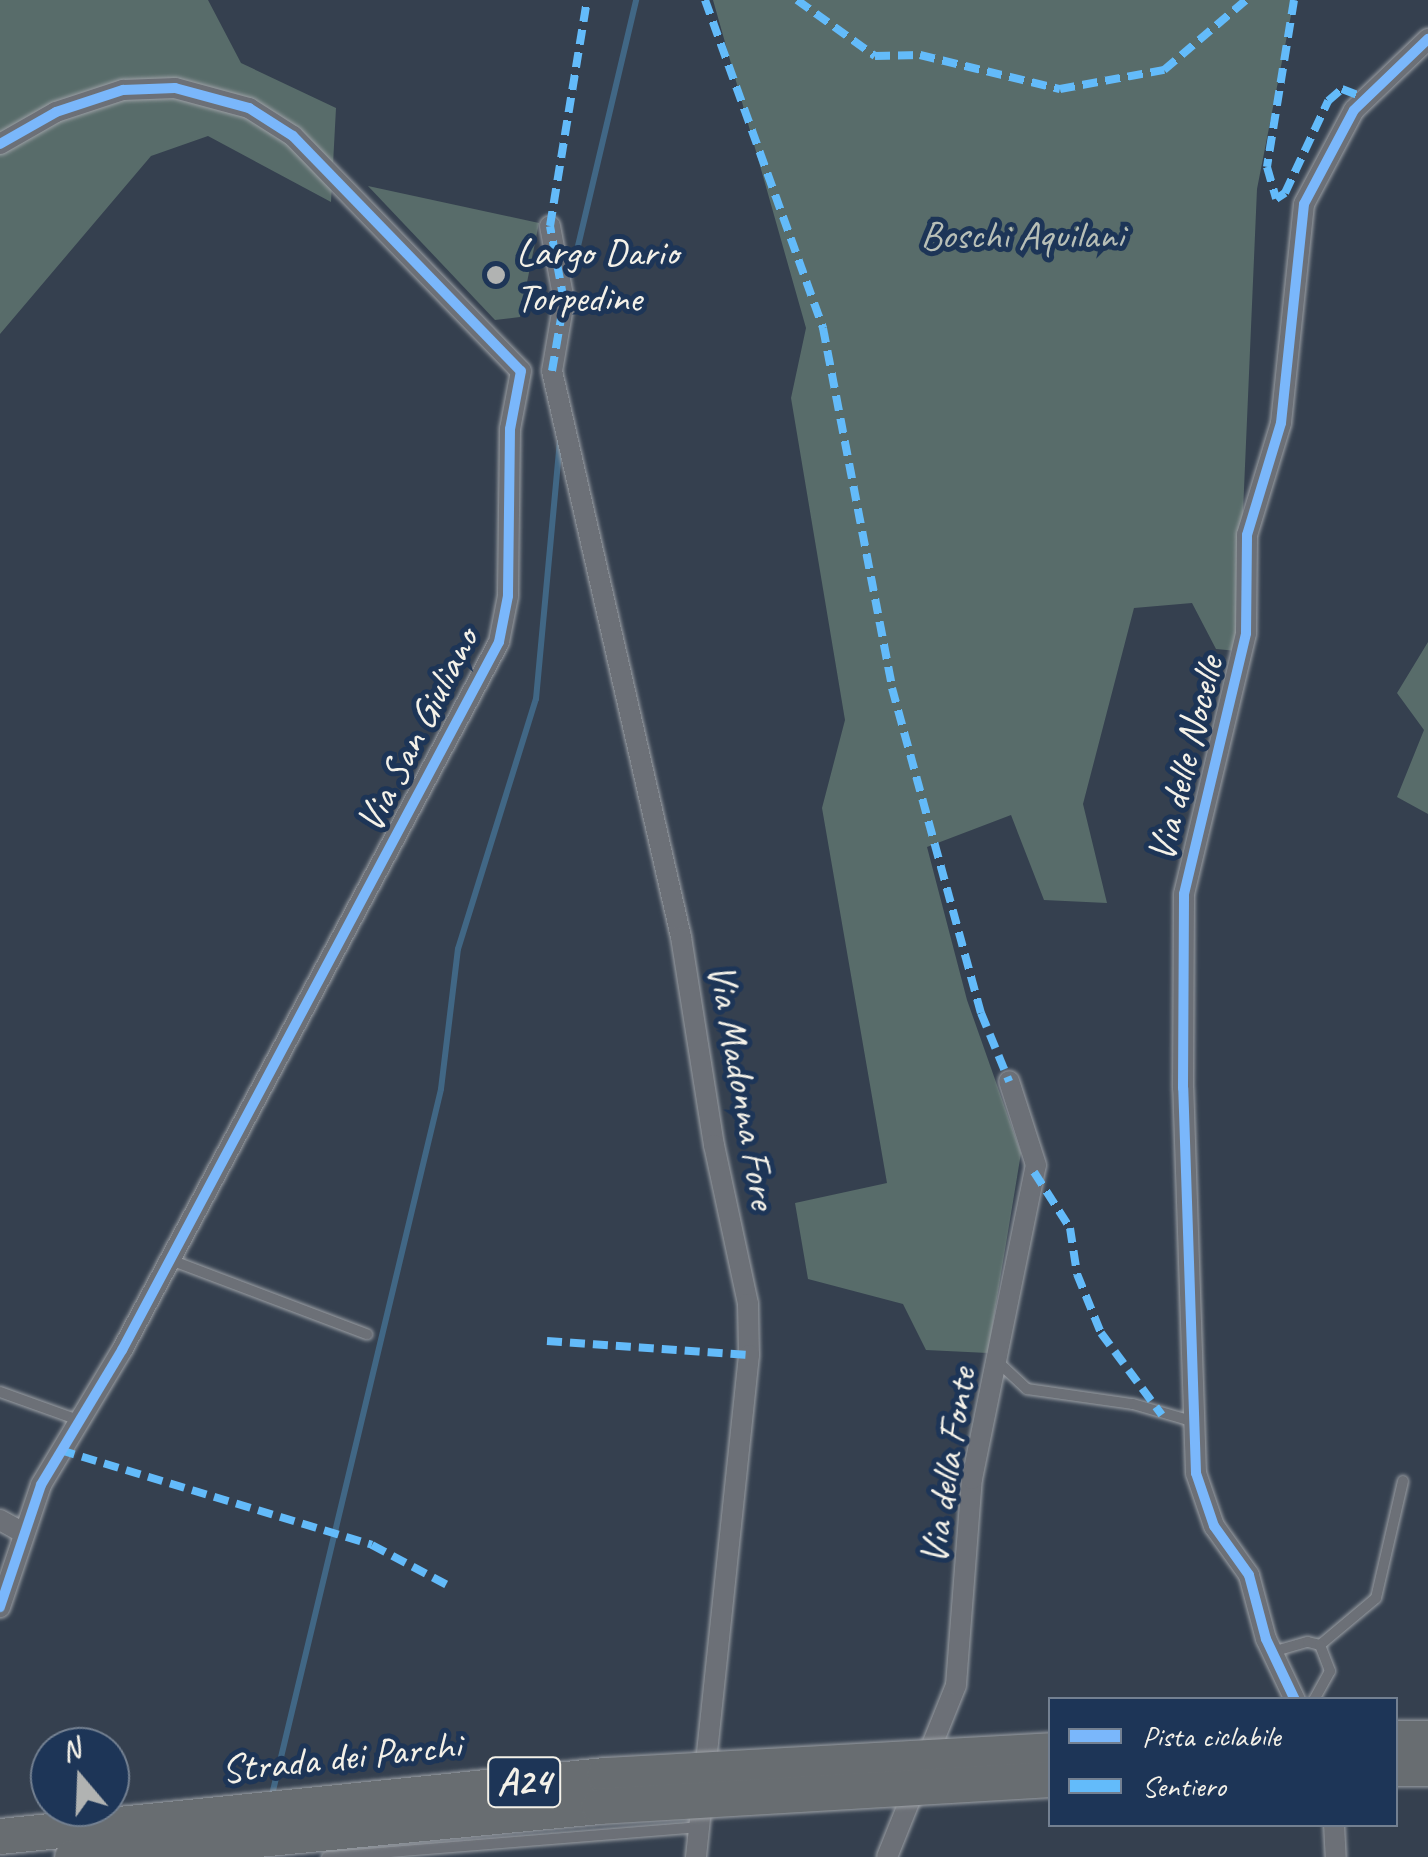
<!DOCTYPE html>
<html>
<head>
<meta charset="utf-8">
<style>
	body { margin:0 }
	#map { position:relative; width:1428px; height:1857px; overflow:hidden; background:#35404f; font-family:Caveat,sans-serif }
	div>[style] { position:absolute }
	.green>* { inset:0; background:#586c6a }
	.stream>* { height:6px; margin:-3px; padding:0 3px; transform-origin:3px; border-radius:3px; background:#416785 }
	.roads { filter:drop-shadow(0 0 2px #9ca0a5) drop-shadow(0 0 2px #9ca0a5) }
	.lane>* { height:10px; margin:-5px; padding:0 5px; transform-origin:5px; border-radius:5px; background:#6c7077 }
	.street>* { height:20px; margin:-10px; padding:0 10px; transform-origin:10px; border-radius:10px; background:#6c7077 }
	.highway>* { height:35px; margin:-17.5px; padding:0 17.5px; transform-origin:17.5px; border-radius:17.5px; background:#686d71 }
	.bridges { filter:drop-shadow(0 0 2px #9ca0a5) drop-shadow(0 0 2px #9ca0a5) }
	.highway-bridge>* { height:35px; margin:-17.5px; padding:0 17.5px; transform-origin:17.5px; border-radius:17.5px; background:#686d71 }
	.quiet>* { height:8px; margin-top:-4px; transform-origin:0; background:repeating-linear-gradient(90deg,#63bbfa 0 15px,transparent 0 23px) }
	.cycleway>* { height:10px; margin:-5px; padding:0 5px; transform-origin:5px; border-radius:5px; background:#7ab7fb }
	.dots>* { width:28px; height:28px; translate:-50% -50%; box-sizing:border-box; border:5px solid #1d3557; border-radius:50% }
	span { translate:-50% -50%; white-space:nowrap; text-align:center; line-height:1.15; -webkit-text-stroke:10px #1d3557; paint-order:stroke }
	.shield-label span { padding:2px 8px; background:#1d3557; border:2px solid; border-radius:8px; -webkit-text-stroke-width:0 }
	.shield-label { font-size:38px; color:#f4f1e8; font-weight:700 }
	.park-label { font-size:40px; color:#b8bfb7 }
	.poi-label { font-size:40px; color:#f4f1e8 }
	.left { translate:0 -50%; text-align:left }
	.street-label { font-size:40px; color:#f4f1e8 }
	.legend { position:absolute; left:1048px; top:1697px; width:350px; height:130px; box-sizing:border-box; background:#1d3557; border:2px solid #738091; margin:0; padding:12px 18px; list-style:none; font-size:30px; color:#f4f1e8 }
	.legend li { display:flex; align-items:center; gap:20px; height:50px }
	.legend b { width:50px; border:2px solid #738091 }
	.north { position:absolute; left:30px; top:1727px; width:100px; height:100px; box-sizing:border-box; background:#1d3557; border:2px solid #738091; border-radius:50%; rotate:341deg; font-size:28px; font-weight:700; line-height:40px; text-align:center; color:#f4f1e8 }
	.north::after { content:''; display:block; margin:auto; width:35px; height:45px; background:#b1b3b2; clip-path:polygon(50% 0,100% 100%,50% 72%,0 100%) }
</style>
</head>
<body>
<div id="map">
	<div class="green">
		<i style="clip-path:polygon(0 0,208px 0,241px 63px,336px 108px,331px 202px,208px 136px,151px 156px,0 334px)"></i>
		<i style="clip-path:polygon(713px 0,1294px 0,1257px 189px,1237px 651px,1216px 649px,1192px 603px,1134px 608px,1083px 804px,1107px 903px,1044px 900px,1011px 815px,927px 847px,967px 1000px,1021px 1153px,988px 1353px,926px 1350px,903px 1304px,808px 1279px,795px 1203px,887px 1183px,822px 808px,845px 720px,791px 398px,806px 328px)"></i>
		<i style="clip-path:polygon(368px 186px,539px 223px,520px 317px,495px 320px)"></i>
		<i style="clip-path:polygon(1428px 642px,1428px 814px,1397px 797px,1424px 730px,1397px 693px)"></i>
	</div>
	<div class="stream">
		<i style="left:578px;top:246px;width:253px;rotate:-76.7deg"></i>
		<i style="left:271px;top:1799px;width:730px;rotate:-76.53deg"></i>
		<i style="left:441px;top:1089px;width:141px;rotate:-83.1deg"></i>
		<i style="left:458px;top:949px;width:262px;rotate:-72.7deg"></i>
		<i style="left:536px;top:699px;width:258px;rotate:-84.7deg"></i>
	</div>
	<div class="roads">
		<div class="lane">
			<i style="left:168px;top:1259px;width:213px;rotate:20.7deg"></i>
			<i style="left:998px;top:1362px;width:40px;rotate:43deg"></i>
			<i style="left:1027px;top:1389px;width:107px;rotate:8.1deg"></i>
			<i style="left:1133px;top:1404px;width:65px;rotate:16.2deg"></i>
			<i style="left:0;top:1392px;width:83px;rotate:19.7deg"></i>
			<i style="left:1320px;top:1645px;width:73px;rotate:-40deg"></i>
			<i style="left:1376px;top:1598px;width:120px;rotate:-77deg"></i>
			<i style="left:1272px;top:1652px;width:37px;rotate:-16deg"></i>
			<i style="left:1308px;top:1642px;width:12px;rotate:14deg"></i>
			<i style="left:1320px;top:1645px;width:28px;rotate:69deg"></i>
			<i style="left:1330px;top:1671px;width:33px;rotate:119deg"></i>
			<i style="left:327px;top:1857px;width:373px;rotate:-4.6deg"></i>
		</div>
		<div class="street">
			<i style="left:0;top:144px;width:64px;rotate:-29.7deg"></i>
			<i style="left:56px;top:112px;width:71px;rotate:-18.2deg"></i>
			<i style="left:123px;top:90px;width:52px;rotate:-2.2deg"></i>
			<i style="left:175px;top:88px;width:77px;rotate:15.1deg"></i>
			<i style="left:249px;top:108px;width:52px;rotate:32.5deg"></i>
			<i style="left:293px;top:136px;width:327px;rotate:45.9deg"></i>
			<i style="left:521px;top:371px;width:59px;rotate:100.7deg"></i>
			<i style="left:510px;top:429px;width:167px;rotate:90.7deg"></i>
			<i style="left:508px;top:596px;width:47px;rotate:101.1deg"></i>
			<i style="left:499px;top:642px;width:802px;rotate:118.03deg"></i>
			<i style="left:122px;top:1350px;width:157px;rotate:121deg"></i>
			<i style="left:41px;top:1485px;width:129px;rotate:108.6deg"></i>
			<i style="left:550px;top:226px;width:76px;rotate:79.4deg"></i>
			<i style="left:564px;top:301px;width:71px;rotate:99.7deg"></i>
			<i style="left:552px;top:371px;width:581px;rotate:77.16deg"></i>
			<i style="left:681px;top:937px;width:211px;rotate:81deg"></i>
			<i style="left:714px;top:1145px;width:163px;rotate:77.9deg"></i>
			<i style="left:748px;top:1304px;width:51px;rotate:88.9deg"></i>
			<i style="left:749px;top:1355px;width:505px;rotate:96.03deg"></i>
			<i style="left:0;top:1520px;width:25px;rotate:29deg"></i>
			<i style="left:1295px;top:1700px;width:68px;rotate:-115.4deg"></i>
			<i style="left:1266px;top:1639px;width:66px;rotate:-104.9deg"></i>
			<i style="left:1249px;top:1575px;width:60px;rotate:-125.5deg"></i>
			<i style="left:1214px;top:1526px;width:56px;rotate:-108.8deg"></i>
			<i style="left:1196px;top:1473px;width:385px;rotate:-91.9deg"></i>
			<i style="left:1183px;top:1088px;width:194px;rotate:-89.7deg"></i>
			<i style="left:1184px;top:894px;width:268px;rotate:-76.6deg"></i>
			<i style="left:1246px;top:633px;width:98px;rotate:-89.4deg"></i>
			<i style="left:1247px;top:535px;width:117px;rotate:-73.1deg"></i>
			<i style="left:1281px;top:423px;width:220px;rotate:-84deg"></i>
			<i style="left:1304px;top:204px;width:106px;rotate:-62deg"></i>
			<i style="left:1354px;top:110px;width:103px;rotate:-43.8deg"></i>
			<i style="left:1334px;top:1824px;width:33px;rotate:87deg"></i>
			<i style="left:887px;top:1857px;width:185px;rotate:-68.1deg"></i>
			<i style="left:956px;top:1685px;width:207px;rotate:-85.6deg"></i>
			<i style="left:972px;top:1479px;width:320px;rotate:-78.5deg"></i>
			<i style="left:1036px;top:1165px;width:88px;rotate:-107.8deg"></i>
		</div>
		<div class="highway">
			<i style="left:1396px;top:1738px;width:32px"></i>
			<i style="left:1396px;top:1768px;width:32px"></i>
		</div>
	</div>
	<div class="bridges">
		<div class="highway-bridge">
			<i style="left:0;top:1836px;width:608px;rotate:-5.76deg"></i>
			<i style="left:605px;top:1775px;width:446px;rotate:-3.2deg"></i>
			<i style="left:72px;top:1857px;width:529px;rotate:-5.53deg"></i>
			<i style="left:599px;top:1806px;width:452px;rotate:-3.4deg"></i>
		</div>
	</div>
	<div class="quiet">
		<i style="left:705px;top:0;width:349px;rotate:70.2deg"></i>
		<i style="left:823px;top:328px;width:367px;rotate:79.1deg"></i>
		<i style="left:892px;top:688px;width:337px;rotate:74.7deg"></i>
		<i style="left:981px;top:1013px;width:74px;rotate:67.6deg"></i>
		<i style="left:797px;top:0;width:96px;rotate:35.7deg"></i>
		<i style="left:875px;top:56px;width:45px;rotate:-1.3deg"></i>
		<i style="left:920px;top:55px;width:144px;rotate:13.7deg"></i>
		<i style="left:1060px;top:89px;width:106px;rotate:-10.4deg"></i>
		<i style="left:1164px;top:70px;width:108px;rotate:-40.5deg"></i>
		<i style="left:1294px;top:0;width:169px;rotate:99.2deg"></i>
		<i style="left:1267px;top:167px;width:33px;rotate:74deg"></i>
		<i style="left:1276px;top:199px;width:11px;rotate:-34deg"></i>
		<i style="left:1285px;top:193px;width:102px;rotate:-64.9deg"></i>
		<i style="left:1328px;top:101px;width:18px;rotate:-41deg"></i>
		<i style="left:1342px;top:89px;width:25px;rotate:21deg"></i>
		<i style="left:552px;top:371px;width:71px;rotate:-80.3deg"></i>
		<i style="left:564px;top:301px;width:76px;rotate:-100.6deg"></i>
		<i style="left:550px;top:226px;width:229px;rotate:-80.7deg"></i>
		<i style="left:1034px;top:1172px;width:67px;rotate:57.3deg"></i>
		<i style="left:1070px;top:1228px;width:47px;rotate:81.3deg"></i>
		<i style="left:1077px;top:1274px;width:64px;rotate:67.9deg"></i>
		<i style="left:1101px;top:1333px;width:102px;rotate:53.4deg"></i>
		<i style="left:547px;top:1341px;width:202px;rotate:4deg"></i>
		<i style="left:60px;top:1450px;width:326px;rotate:16.9deg"></i>
		<i style="left:372px;top:1545px;width:87px;rotate:28deg"></i>
	</div>
	<div class="cycleway">
		<i style="left:0;top:144px;width:64px;rotate:-29.7deg"></i>
		<i style="left:56px;top:112px;width:71px;rotate:-18.2deg"></i>
		<i style="left:123px;top:90px;width:52px;rotate:-2.2deg"></i>
		<i style="left:175px;top:88px;width:77px;rotate:15.1deg"></i>
		<i style="left:249px;top:108px;width:52px;rotate:32.5deg"></i>
		<i style="left:293px;top:136px;width:327px;rotate:45.9deg"></i>
		<i style="left:521px;top:371px;width:59px;rotate:100.7deg"></i>
		<i style="left:510px;top:429px;width:167px;rotate:90.7deg"></i>
		<i style="left:508px;top:596px;width:47px;rotate:101.1deg"></i>
		<i style="left:499px;top:642px;width:802px;rotate:118.03deg"></i>
		<i style="left:122px;top:1350px;width:157px;rotate:121deg"></i>
		<i style="left:41px;top:1485px;width:129px;rotate:108.6deg"></i>
		<i style="left:1295px;top:1700px;width:68px;rotate:-115.4deg"></i>
		<i style="left:1266px;top:1639px;width:66px;rotate:-104.9deg"></i>
		<i style="left:1249px;top:1575px;width:60px;rotate:-125.5deg"></i>
		<i style="left:1214px;top:1526px;width:56px;rotate:-108.8deg"></i>
		<i style="left:1196px;top:1473px;width:385px;rotate:-91.9deg"></i>
		<i style="left:1183px;top:1088px;width:194px;rotate:-89.7deg"></i>
		<i style="left:1184px;top:894px;width:268px;rotate:-76.6deg"></i>
		<i style="left:1246px;top:633px;width:98px;rotate:-89.4deg"></i>
		<i style="left:1247px;top:535px;width:117px;rotate:-73.1deg"></i>
		<i style="left:1281px;top:423px;width:220px;rotate:-84deg"></i>
		<i style="left:1304px;top:204px;width:106px;rotate:-62deg"></i>
		<i style="left:1354px;top:110px;width:103px;rotate:-43.8deg"></i>
	</div>
	<div class="dots">
		<i style="left:496px;top:275px;background:#b1b3b2"></i>
	</div>
	<div class="shield-label">
		<span style="left:524px;top:1782px">A24</span>
	</div>
	<div class="park-label">
		<span style="left:1022px;top:235px">Boschi Aquilani</span>
	</div>
	<div class="poi-label">
		<span class="left" style="left:516px;top:275px">Largo Dario<br>Torpedine</span>
	</div>
	<div class="street-label">
		<span style="left:417px;top:730px;rotate:-63deg">Via San Giuliano</span>
		<span style="left:1185px;top:759px;rotate:-76deg">Via delle Nocelle</span>
		<span style="left:743px;top:1086px;rotate:80deg">Via Madonna Fore</span>
		<span style="left:947px;top:1466px;rotate:-81deg">Via della Fonte</span>
		<span style="left:341px;top:1757px;rotate:-6deg">Strada dei Parchi</span>
	</div>
	<ul class="legend">
	<li><b style="height:12px;background:#7ab7fb"></b>Pista ciclabile</li>
	<li><b style="height:12px;background:#63bbfa"></b>Sentiero</li>
	</ul>
	<div class="north">N</div>
</div>
</body>
</html>
